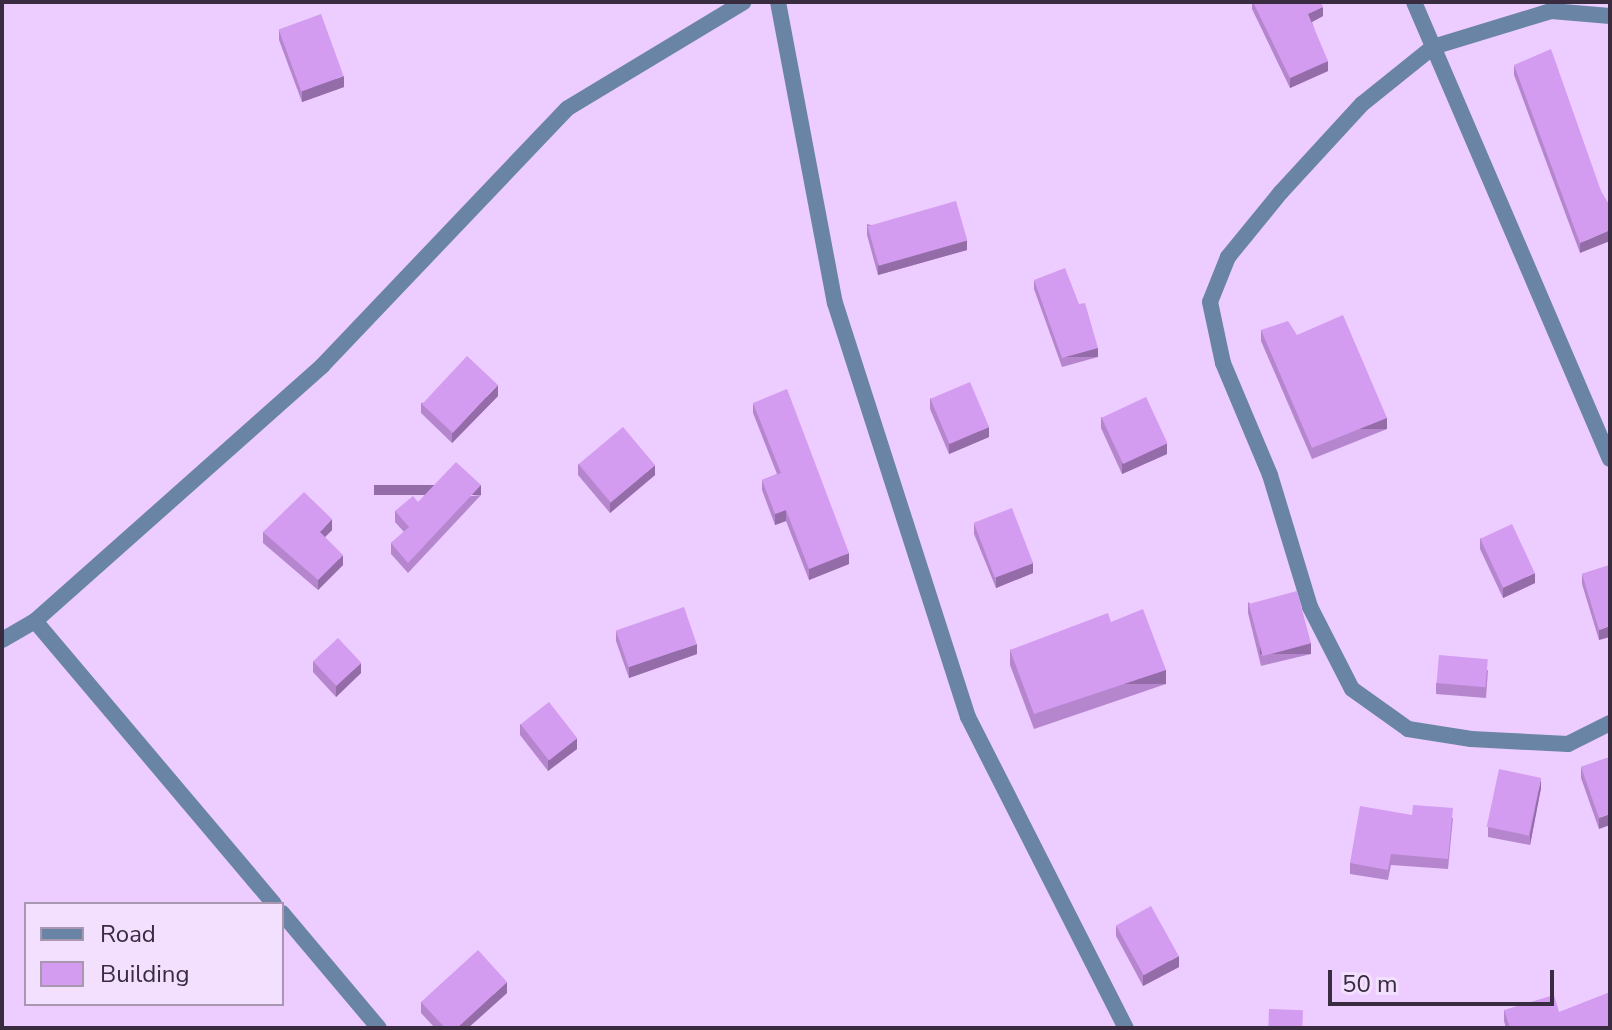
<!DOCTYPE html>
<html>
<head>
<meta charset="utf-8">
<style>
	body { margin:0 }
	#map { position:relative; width:1612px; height:1030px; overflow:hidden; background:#edccff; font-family:"Nunito Sans",sans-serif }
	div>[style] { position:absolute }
	.street>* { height:16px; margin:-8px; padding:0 8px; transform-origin:8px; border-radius:8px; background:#6984a5 }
	.wall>* { inset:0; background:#b586ce }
	.shaded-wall>* { inset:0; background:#946da8; transform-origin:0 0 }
	.building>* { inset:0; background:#d39cf0; transform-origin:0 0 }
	span { translate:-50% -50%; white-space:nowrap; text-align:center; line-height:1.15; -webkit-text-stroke:6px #f3dffe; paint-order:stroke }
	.frame { position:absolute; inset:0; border:4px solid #392c40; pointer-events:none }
	.legend { position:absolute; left:24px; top:902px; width:260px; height:104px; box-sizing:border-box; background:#f3dffe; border:2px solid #a997b2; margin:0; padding:10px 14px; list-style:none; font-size:24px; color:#392c40 }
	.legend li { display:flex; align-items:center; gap:16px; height:40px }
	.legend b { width:40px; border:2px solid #a997b2 }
	.scale { position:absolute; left:1328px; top:970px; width:226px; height:36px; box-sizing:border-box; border:4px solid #392c40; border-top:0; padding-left:10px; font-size:24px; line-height:28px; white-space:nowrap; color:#392c40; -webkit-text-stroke:6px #f3dffe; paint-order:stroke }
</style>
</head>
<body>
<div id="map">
	<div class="street">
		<i style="left:778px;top:2px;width:306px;rotate:79.3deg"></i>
		<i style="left:835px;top:303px;width:435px;rotate:72.2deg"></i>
		<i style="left:968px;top:717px;width:349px;rotate:63.1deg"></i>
		<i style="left:1414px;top:2px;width:497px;rotate:66.8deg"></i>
		<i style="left:1610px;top:16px;width:59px;rotate:-175.2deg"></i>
		<i style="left:1551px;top:11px;width:123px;rotate:163deg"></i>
		<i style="left:1433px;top:47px;width:91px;rotate:141.2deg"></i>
		<i style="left:1362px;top:104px;width:120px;rotate:132.6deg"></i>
		<i style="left:1281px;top:192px;width:84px;rotate:129.2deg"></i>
		<i style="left:1228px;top:257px;width:48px;rotate:111.8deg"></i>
		<i style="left:1210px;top:302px;width:62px;rotate:78deg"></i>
		<i style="left:1223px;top:363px;width:121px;rotate:67.2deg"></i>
		<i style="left:1270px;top:475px;width:138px;rotate:73.1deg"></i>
		<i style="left:1310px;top:607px;width:92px;rotate:62.9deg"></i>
		<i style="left:1352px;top:689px;width:69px;rotate:35.5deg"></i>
		<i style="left:1408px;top:729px;width:64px;rotate:9deg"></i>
		<i style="left:1471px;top:739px;width:97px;rotate:3deg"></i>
		<i style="left:1568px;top:744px;width:47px;rotate:-26.6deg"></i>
		<i style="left:35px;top:621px;width:370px;rotate:49.8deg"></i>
		<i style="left:2px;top:640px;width:38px;rotate:-30deg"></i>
		<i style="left:35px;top:621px;width:384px;rotate:-41.6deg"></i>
		<i style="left:322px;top:366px;width:356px;rotate:-46.4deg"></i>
		<i style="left:568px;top:108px;width:205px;rotate:-31.1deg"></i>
		<i style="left:282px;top:913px;width:150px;rotate:49.9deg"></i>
	</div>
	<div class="wall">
		<i style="clip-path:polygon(1252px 2px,1321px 2px,1323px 16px,1312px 22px,1328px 71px,1290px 88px,1252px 9px)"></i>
		<i style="clip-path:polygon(279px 29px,344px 87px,302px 102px,279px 40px)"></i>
		<i style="clip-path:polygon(1514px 65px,1601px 191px,1580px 253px,1514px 75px)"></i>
		<i style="clip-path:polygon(867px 224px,967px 250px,878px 275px,867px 235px)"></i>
		<i style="clip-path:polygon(1034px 280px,1098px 357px,1062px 367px,1034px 289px)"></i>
		<i style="clip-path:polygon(1261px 330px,1297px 335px,1387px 429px,1312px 459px,1261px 341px)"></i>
		<i style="clip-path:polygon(498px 396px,452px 443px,421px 413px,421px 403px)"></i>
		<i style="clip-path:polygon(930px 398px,989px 437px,949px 454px,930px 409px)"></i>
		<i style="clip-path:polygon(753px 403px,849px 564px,809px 580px,786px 521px,775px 525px,762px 490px,762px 480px,777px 474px,753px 413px)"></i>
		<i style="clip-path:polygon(1101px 417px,1167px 454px,1122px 474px,1101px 428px)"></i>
		<i style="clip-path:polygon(578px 464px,655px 475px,610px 513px,578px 475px)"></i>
		<i style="clip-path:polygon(481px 495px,408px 573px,391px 554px,391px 543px,404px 532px,395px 522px,395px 511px,418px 502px)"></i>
		<i style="clip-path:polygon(974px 523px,1033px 573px,996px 588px,974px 534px)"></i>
		<i style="clip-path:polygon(332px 530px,325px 537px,343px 565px,318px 590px,263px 543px,263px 532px)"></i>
		<i style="clip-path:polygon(1480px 538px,1535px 583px,1503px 598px,1480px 549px)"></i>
		<i style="clip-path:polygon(1610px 565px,1599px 640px,1582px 584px,1582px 574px)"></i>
		<i style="clip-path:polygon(1248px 602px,1311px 654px,1261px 666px,1248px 613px)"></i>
		<i style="clip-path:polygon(1111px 622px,1166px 684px,1034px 729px,1010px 665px,1010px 650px)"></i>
		<i style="clip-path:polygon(616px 631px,697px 654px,629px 678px,616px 641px)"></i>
		<i style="clip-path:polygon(313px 661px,361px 673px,336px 697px,313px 672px)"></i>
		<i style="clip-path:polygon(1488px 670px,1486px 698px,1436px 694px,1436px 683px)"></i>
		<i style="clip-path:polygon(520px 724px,577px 749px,548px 771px,520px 735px)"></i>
		<i style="clip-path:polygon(1610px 757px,1599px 829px,1581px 778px,1581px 767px)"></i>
		<i style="clip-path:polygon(1541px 788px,1530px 845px,1488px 837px,1488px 827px)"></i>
		<i style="clip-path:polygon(1412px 815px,1453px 818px,1448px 869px,1391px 865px,1388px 880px,1350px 874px,1350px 863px)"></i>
		<i style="clip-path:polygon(1116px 926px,1179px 967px,1143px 986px,1116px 936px)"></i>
		<i style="clip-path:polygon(507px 993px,468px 1028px,435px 1028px,421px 1013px,421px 1002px)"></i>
		<i style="clip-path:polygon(1504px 1010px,1559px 1012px,1610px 1028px,1506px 1028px,1504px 1021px)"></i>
	</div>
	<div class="shaded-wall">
		<i style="clip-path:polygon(1323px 7px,1323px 16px,1308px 24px,1308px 14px)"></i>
		<i style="clip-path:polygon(1328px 61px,1328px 71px,1290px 88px,1290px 78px)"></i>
		<i style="clip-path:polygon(344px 76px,344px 87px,302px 102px,302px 91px)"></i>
		<i style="clip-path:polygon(1610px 230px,1610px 241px,1580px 253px,1580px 243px)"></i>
		<i style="clip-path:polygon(967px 240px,967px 250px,878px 275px,878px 264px)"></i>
		<i style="left:1098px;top:348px;width:9px;height:37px;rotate:90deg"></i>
		<i style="clip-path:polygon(498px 385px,498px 396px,452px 443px,452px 433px)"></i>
		<i style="left:1387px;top:418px;width:11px;height:81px;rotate:90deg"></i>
		<i style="clip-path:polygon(989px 427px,989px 437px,949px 454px,949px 443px)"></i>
		<i style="clip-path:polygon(1167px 443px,1167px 454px,1122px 474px,1122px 463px)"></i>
		<i style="clip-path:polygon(655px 465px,655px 475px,610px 513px,610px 503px)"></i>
		<i style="left:481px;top:485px;width:10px;height:107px;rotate:90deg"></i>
		<i style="clip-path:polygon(786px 510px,786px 521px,775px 525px,775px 514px)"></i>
		<i style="clip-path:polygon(332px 519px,332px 530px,320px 542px,320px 532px)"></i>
		<i style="clip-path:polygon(849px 553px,849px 564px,809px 580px,809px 569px)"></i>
		<i style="clip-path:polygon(343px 555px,343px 565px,318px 590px,318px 580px)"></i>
		<i style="clip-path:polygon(1033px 563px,1033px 573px,996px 588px,996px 577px)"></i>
		<i style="clip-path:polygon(1535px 573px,1535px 583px,1503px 598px,1503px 588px)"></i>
		<i style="clip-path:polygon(1610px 626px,1610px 637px,1599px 640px,1599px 630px)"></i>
		<i style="left:1311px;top:643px;width:11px;height:51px;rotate:90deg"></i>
		<i style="clip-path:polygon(697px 644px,697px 654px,629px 678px,629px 667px)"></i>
		<i style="clip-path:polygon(361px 663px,361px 673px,336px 697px,336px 686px)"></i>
		<i style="left:1166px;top:670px;width:14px;height:139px;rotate:90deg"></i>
		<i style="clip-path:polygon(577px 738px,577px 749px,548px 771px,548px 760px)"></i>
		<i style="clip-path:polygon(1541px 778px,1541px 788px,1530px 845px,1530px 835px)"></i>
		<i style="clip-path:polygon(1610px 814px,1610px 825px,1599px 829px,1599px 818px)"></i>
		<i style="clip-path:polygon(1179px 956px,1179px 967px,1143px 986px,1143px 975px)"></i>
		<i style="clip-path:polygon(507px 982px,507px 993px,468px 1028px,457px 1028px)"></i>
	</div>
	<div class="building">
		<i style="clip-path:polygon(1253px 2px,1321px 2px,1323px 7px,1308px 14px,1328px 61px,1290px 78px)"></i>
		<i style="left:321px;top:14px;width:66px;height:45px;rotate:70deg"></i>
		<i style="clip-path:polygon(1551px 49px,1601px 191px,1610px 206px,1610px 230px,1580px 243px,1514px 65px)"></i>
		<i style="left:956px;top:201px;width:41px;height:92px;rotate:74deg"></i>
		<i style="clip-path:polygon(1065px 268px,1079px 304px,1085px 303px,1098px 348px,1062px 358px,1034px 280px)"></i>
		<i style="clip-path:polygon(1343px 315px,1387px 418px,1312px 448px,1261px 330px,1288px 321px,1297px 335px)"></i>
		<i style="left:467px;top:356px;width:42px;height:66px;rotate:43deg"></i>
		<i style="left:970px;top:382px;width:49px;height:43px;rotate:67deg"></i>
		<i style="clip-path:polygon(787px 389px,849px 553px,809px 569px,786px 510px,775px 514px,762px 480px,781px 473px,753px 403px)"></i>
		<i style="left:1146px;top:397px;width:51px;height:49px;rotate:65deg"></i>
		<i style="left:623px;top:427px;width:50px;height:58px;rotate:50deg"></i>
		<i style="clip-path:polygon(456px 462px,481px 485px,408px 563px,391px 543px,409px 527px,395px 511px,413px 496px,418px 502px)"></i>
		<i style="clip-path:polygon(304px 492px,332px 519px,320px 532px,343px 555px,318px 580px,263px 532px)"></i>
		<i style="left:1012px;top:508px;width:59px;height:41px;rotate:69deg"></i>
		<i style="left:1512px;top:524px;width:54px;height:35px;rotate:65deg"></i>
		<i style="clip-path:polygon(1610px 565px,1610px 626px,1599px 630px,1582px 574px)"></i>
		<i style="left:1297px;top:591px;width:54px;height:50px;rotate:75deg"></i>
		<i style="left:684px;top:607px;width:39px;height:72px;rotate:71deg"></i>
		<i style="clip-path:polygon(1143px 609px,1166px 670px,1034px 714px,1010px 650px,1108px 613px,1111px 622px)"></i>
		<i style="left:338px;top:638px;width:34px;height:34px;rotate:47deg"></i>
		<i style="left:1439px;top:655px;width:49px;height:28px;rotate:5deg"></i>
		<i style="left:549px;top:702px;width:46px;height:36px;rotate:52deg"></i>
		<i style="clip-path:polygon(1610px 757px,1610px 814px,1599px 818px,1581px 767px)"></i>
		<i style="left:1499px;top:769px;width:43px;height:59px;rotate:12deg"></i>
		<i style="clip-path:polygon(1413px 805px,1453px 808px,1448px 859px,1391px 854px,1388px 870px,1350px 863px,1360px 806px,1412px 815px)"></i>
		<i style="left:1151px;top:906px;width:57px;height:40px;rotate:61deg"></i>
		<i style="clip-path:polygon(478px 950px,507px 982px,457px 1028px,445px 1028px,421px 1002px)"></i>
		<i style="clip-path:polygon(1610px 992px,1610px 1028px,1510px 1028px,1504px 1010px,1554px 995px,1559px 1012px)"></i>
		<i style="left:1269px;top:1009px;width:34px;height:19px;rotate:2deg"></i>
	</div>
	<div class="frame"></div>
	<ul class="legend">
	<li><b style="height:10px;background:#6984a5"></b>Road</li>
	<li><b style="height:22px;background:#d39cf0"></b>Building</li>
	</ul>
	<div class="scale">50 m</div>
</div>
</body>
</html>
